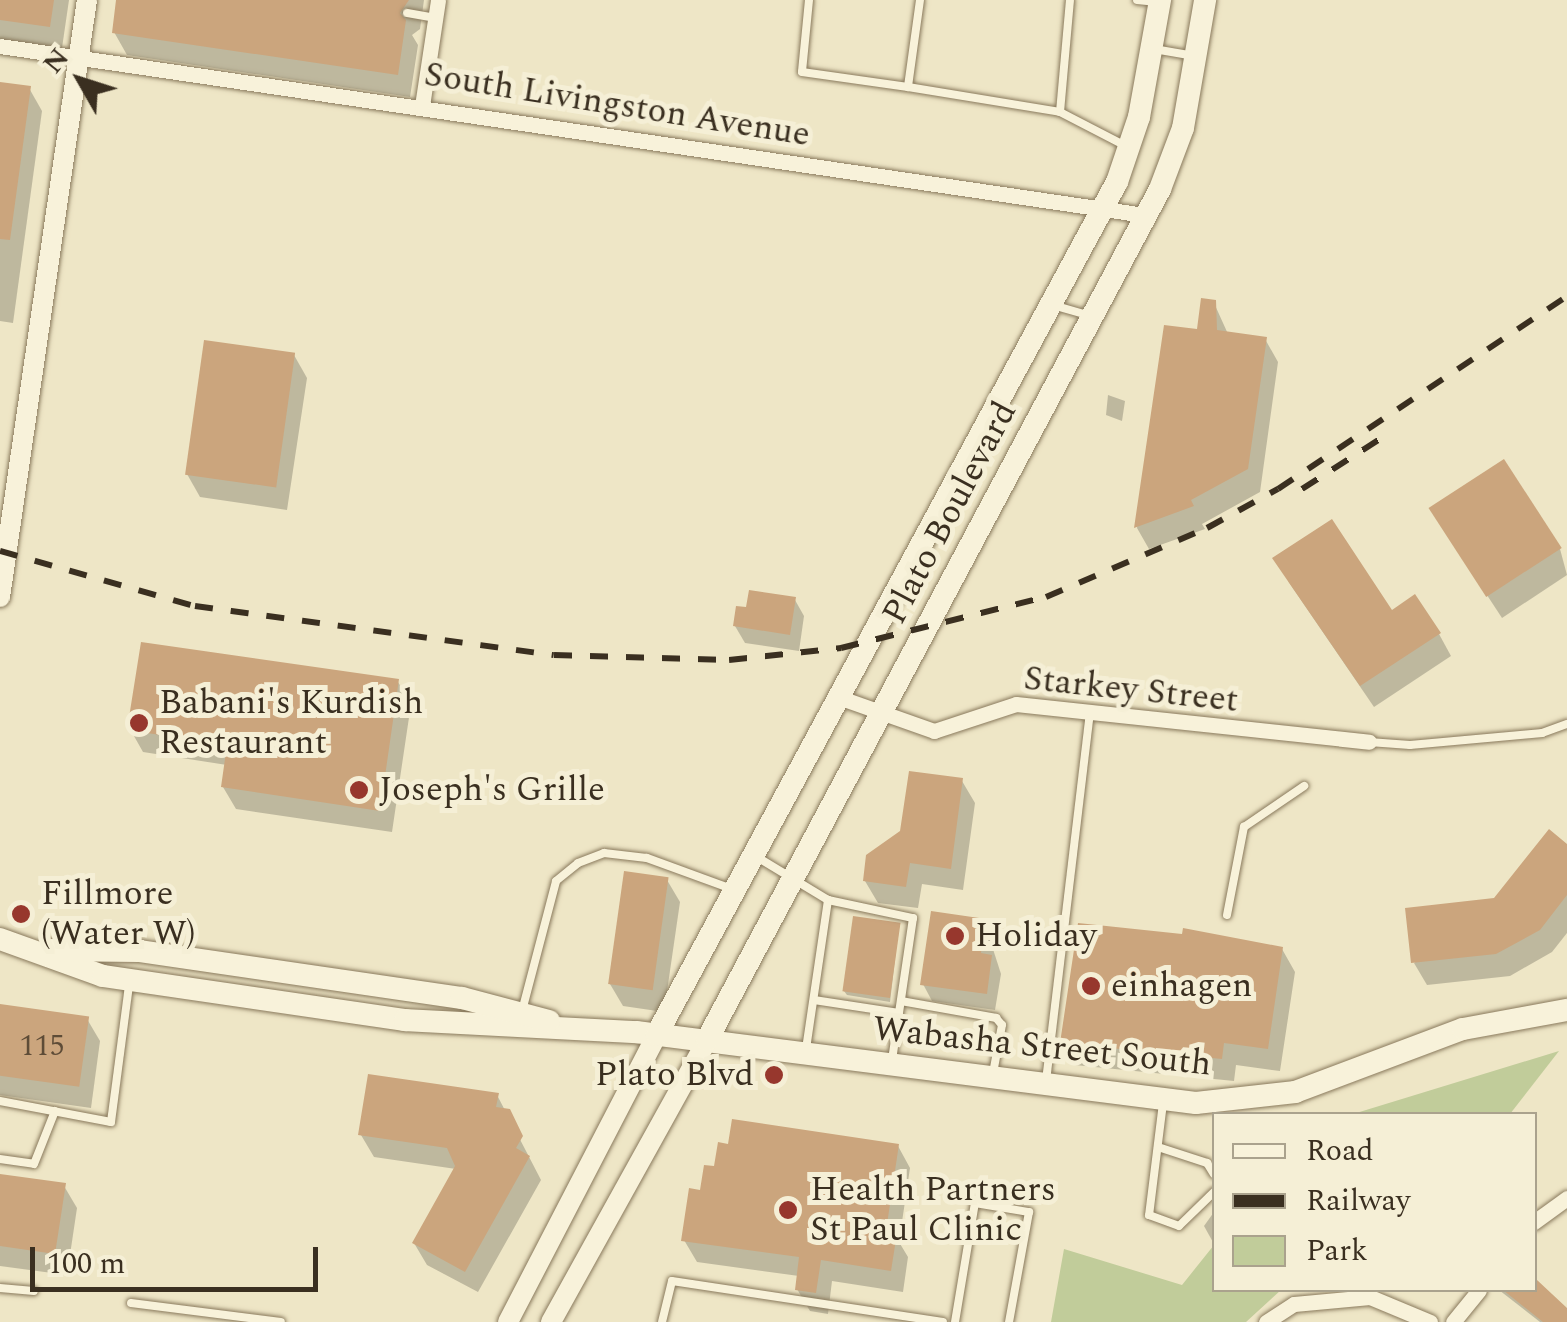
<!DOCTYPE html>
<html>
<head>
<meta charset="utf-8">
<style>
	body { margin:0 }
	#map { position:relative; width:1567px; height:1322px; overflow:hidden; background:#eee6c6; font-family:Spectral,serif }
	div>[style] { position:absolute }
	.green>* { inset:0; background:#c1cc9a }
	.shadow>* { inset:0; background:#0003 }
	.building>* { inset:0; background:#cba57d; transform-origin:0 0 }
	.roads { filter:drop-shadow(0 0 2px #89795c) drop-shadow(0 0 2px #89795c) }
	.service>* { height:8px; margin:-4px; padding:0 4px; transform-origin:4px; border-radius:4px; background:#f8f2da }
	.minor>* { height:15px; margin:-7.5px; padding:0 7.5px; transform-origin:7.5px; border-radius:7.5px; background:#f8f2da }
	.tertiary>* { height:20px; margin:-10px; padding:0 10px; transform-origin:10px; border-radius:10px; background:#f8f2da }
	.secondary>* { height:22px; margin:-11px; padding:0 11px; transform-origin:11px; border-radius:11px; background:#f8f2da }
	.rail>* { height:6px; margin-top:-3px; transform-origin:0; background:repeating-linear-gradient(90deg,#3a2f20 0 18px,transparent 0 36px) }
	.dots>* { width:28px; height:28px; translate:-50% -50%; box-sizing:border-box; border:5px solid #f5efd6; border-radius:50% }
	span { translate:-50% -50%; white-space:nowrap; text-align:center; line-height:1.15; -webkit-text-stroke:10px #f5efd6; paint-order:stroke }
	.number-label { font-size:30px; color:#5e4c37 }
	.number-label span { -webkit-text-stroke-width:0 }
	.street-label { font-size:35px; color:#3a2f20 }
	.poi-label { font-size:35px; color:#3a2f20 }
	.left { translate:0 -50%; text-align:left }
	.right { translate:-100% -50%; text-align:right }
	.legend { position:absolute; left:1212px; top:1112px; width:325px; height:180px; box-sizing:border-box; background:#f5efd6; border:2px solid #aaa28d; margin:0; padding:12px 18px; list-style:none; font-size:30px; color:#3a2f20 }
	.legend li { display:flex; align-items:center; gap:20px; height:50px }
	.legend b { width:50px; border:2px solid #aaa28d }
	.north { position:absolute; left:30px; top:30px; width:100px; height:100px; -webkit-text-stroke:8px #f5efd6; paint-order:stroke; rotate:309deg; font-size:28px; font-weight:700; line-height:40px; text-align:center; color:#3a2f20 }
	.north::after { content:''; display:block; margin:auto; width:35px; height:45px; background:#3a2f20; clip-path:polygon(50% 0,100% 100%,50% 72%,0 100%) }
	.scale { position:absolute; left:30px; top:1247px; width:288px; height:45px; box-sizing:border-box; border:5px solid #3a2f20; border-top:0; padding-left:12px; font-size:30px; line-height:35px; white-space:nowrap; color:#3a2f20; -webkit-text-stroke:8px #f5efd6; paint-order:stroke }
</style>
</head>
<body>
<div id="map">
	<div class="green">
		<i style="clip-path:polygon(1559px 1051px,1510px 1114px,1353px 1114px)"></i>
		<i style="clip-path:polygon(1214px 1245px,1214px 1290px,1281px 1290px,1246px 1322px,1051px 1322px,1064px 1249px,1182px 1285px)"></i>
	</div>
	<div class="shadow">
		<i style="clip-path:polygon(0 0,69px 0,62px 48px,0 40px)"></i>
		<i style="clip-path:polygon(119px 0,424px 0,420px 29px,412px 35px,418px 45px,410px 97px,127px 55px,114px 32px)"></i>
		<i style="clip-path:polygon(0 84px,29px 88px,42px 111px,13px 323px,0 321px)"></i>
		<i style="clip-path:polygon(1214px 303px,1228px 334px,1265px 339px,1278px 362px,1260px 492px,1202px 524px,1205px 529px,1149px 549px,1137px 528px,1166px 328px,1199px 332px)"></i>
		<i style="clip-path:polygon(294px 355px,307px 378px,287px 510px,200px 497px,187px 474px)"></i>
		<i style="clip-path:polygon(1108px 395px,1125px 401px,1122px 421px,1106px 415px)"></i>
		<i style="clip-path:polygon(1445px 531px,1560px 549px,1567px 575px,1502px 618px)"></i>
		<i style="clip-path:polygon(1288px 581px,1439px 634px,1451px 656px,1374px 707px)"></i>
		<i style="clip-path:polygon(795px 600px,804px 616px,799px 651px,745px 643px,735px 626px)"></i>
		<i style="clip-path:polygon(398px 682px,411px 704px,392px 832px,236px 809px,223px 787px,227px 765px,143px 752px,130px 729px)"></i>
		<i style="clip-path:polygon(962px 781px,975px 803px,963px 890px,922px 884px,918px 908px,878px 903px,865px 881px,903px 832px)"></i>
		<i style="clip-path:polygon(1567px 847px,1567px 933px,1552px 952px,1510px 976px,1427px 985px,1414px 963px)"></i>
		<i style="clip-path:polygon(667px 880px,680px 902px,664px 1012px,623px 1006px,610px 984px)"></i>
		<i style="clip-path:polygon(984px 921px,1001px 974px,995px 1010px,932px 1001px,923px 984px)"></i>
		<i style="clip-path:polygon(899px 925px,890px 1002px,847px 995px,844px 991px)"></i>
		<i style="clip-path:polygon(1282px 949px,1295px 972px,1280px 1071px,1236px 1065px,1234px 1081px,1075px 1065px,1062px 1042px)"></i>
		<i style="clip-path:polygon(0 1006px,87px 1019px,100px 1041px,91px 1108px,0 1095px)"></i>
		<i style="clip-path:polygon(497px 1095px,541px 1180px,478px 1292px,427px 1265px,414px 1243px,456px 1169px,374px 1157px,361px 1135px)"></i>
		<i style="clip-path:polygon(898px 1146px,910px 1168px,899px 1242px,908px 1257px,903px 1292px,832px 1281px,828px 1314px,810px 1311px,797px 1289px,799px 1276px,697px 1262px,684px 1240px,702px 1193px)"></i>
		<i style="clip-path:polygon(0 1176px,64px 1186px,77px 1208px,67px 1275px,0 1266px)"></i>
		<i style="clip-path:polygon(1214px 1212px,1214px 1244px,1204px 1226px)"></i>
		<i style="clip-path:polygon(1534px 1286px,1567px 1311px,1567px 1322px,1540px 1322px,1499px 1290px)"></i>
	</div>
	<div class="building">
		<i style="clip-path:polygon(0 0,54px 0,50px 27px,0 20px)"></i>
		<i style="clip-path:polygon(116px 0,409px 0,400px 13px,406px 20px,398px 75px,112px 33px)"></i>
		<i style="clip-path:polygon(0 82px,31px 86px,10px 240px,0 239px)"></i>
		<i style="clip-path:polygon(1201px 298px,1216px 300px,1217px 330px,1267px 337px,1248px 469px,1191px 500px,1194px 506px,1134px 528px,1164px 325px,1197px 329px)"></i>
		<i style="left:204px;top:340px;width:92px;height:136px;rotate:8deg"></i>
		<i style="left:1504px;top:459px;width:106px;height:90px;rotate:57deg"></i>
		<i style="clip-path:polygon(1332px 519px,1392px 610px,1415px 594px,1441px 633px,1360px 686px,1272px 558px)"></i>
		<i style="clip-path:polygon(749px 590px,796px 597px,790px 635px,733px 626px,736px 606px,746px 607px)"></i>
		<i style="clip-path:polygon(141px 642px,399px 679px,380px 811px,221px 787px,227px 745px,127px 730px)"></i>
		<i style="clip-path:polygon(909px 771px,963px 778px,951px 869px,910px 863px,906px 887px,863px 881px,866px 855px,900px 831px)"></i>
		<i style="clip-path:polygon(1549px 829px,1567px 844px,1567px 895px,1540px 930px,1496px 954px,1411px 963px,1405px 908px,1494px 898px)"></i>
		<i style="left:624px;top:871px;width:45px;height:114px;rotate:8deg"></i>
		<i style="clip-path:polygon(931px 911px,986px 919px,981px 953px,992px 955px,987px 994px,920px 985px)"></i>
		<i style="left:853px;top:916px;width:48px;height:76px;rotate:8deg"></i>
		<i style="clip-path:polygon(1078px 923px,1182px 934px,1183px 928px,1283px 947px,1268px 1049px,1224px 1043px,1222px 1059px,1060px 1043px)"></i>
		<i style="left:0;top:1004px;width:90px;height:71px;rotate:8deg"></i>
		<i style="clip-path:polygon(368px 1074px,499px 1093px,496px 1107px,510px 1109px,523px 1136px,516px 1148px,530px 1156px,465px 1272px,412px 1243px,455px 1166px,447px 1148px,358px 1135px)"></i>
		<i style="clip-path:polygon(732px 1119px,899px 1144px,886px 1231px,897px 1233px,891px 1271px,821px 1260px,816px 1293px,795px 1290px,799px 1257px,681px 1241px,689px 1188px,700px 1190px,704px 1165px,714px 1166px,718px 1142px,728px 1144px)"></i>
		<i style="clip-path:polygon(0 1174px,66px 1183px,55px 1254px,0 1246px)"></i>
		<i style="clip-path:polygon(1537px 1280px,1567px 1308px,1567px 1322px,1543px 1322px,1503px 1290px,1534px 1290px)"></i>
	</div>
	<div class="roads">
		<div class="service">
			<i style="left:809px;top:0;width:72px;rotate:95.6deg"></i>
			<i style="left:802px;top:72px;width:107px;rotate:8.1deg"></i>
			<i style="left:920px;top:0;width:88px;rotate:97.9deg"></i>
			<i style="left:908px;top:87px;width:154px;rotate:9.3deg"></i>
			<i style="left:1060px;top:112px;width:74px;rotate:27.3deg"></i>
			<i style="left:1137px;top:0;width:18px;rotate:6deg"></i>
			<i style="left:407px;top:13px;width:28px;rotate:10deg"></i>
			<i style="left:1154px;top:49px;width:41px;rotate:9.9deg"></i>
			<i style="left:1060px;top:112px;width:112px;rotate:-84.9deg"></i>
			<i style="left:1056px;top:306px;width:35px;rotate:16deg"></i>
			<i style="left:1369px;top:742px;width:41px;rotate:4.2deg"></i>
			<i style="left:1410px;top:745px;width:133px;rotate:-5.2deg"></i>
			<i style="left:1542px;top:733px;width:27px;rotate:-20deg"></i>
			<i style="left:757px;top:857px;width:83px;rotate:31.2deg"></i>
			<i style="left:828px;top:900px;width:87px;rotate:12deg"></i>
			<i style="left:913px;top:918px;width:145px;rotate:98.4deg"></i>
			<i style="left:1227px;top:915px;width:90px;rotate:-79.1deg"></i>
			<i style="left:1244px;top:827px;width:73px;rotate:-34.3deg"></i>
			<i style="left:814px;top:1000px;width:86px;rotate:8.7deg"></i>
			<i style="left:901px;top:1001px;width:97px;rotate:10.1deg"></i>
			<i style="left:996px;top:1018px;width:9px;rotate:49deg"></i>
			<i style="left:1002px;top:1025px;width:49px;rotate:100.6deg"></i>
			<i style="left:522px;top:1011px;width:134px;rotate:-75.3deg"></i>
			<i style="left:556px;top:881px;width:28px;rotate:-39deg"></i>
			<i style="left:578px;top:863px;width:28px;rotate:-21deg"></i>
			<i style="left:604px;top:853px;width:43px;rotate:6.6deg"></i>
			<i style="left:647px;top:858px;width:90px;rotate:20deg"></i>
			<i style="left:806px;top:1049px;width:151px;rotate:-81.6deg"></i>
			<i style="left:1046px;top:1081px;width:371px;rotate:-83.2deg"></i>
			<i style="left:0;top:1101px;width:113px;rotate:10.7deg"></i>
			<i style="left:111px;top:1122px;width:138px;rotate:-82.5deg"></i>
			<i style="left:1163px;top:1103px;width:113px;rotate:97.1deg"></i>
			<i style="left:1149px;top:1215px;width:32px;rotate:20deg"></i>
			<i style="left:1179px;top:1226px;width:49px;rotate:-44.2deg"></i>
			<i style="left:1158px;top:1147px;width:52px;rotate:18.1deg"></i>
			<i style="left:1207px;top:1163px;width:13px;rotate:58deg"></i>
			<i style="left:0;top:1159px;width:34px;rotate:8deg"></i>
			<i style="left:34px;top:1164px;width:57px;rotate:-68.4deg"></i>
			<i style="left:0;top:1288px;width:34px;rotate:5deg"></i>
			<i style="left:131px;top:1303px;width:151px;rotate:7.2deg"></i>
			<i style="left:662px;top:1322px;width:42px;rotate:-76.3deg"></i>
			<i style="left:672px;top:1281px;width:274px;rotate:8.6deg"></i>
			<i style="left:955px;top:1322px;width:121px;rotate:-80.5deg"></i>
			<i style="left:975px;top:1203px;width:55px;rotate:9.5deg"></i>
			<i style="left:1029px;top:1212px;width:112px;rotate:100.3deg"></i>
		</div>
		<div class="minor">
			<i style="left:0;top:46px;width:1157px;rotate:8.4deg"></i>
			<i style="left:422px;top:106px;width:107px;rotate:-81.4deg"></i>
			<i style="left:838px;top:697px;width:102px;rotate:19.5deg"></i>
			<i style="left:934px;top:731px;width:86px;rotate:-18.2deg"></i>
			<i style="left:1016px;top:704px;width:355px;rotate:6.1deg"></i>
			<i style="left:1534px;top:1222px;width:41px;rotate:-36deg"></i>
			<i style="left:1266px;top:1322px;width:33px;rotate:-33deg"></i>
			<i style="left:1294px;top:1304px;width:76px;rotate:-5.3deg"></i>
			<i style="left:1370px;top:1297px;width:65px;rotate:22.6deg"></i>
			<i style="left:1453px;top:1322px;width:41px;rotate:-50.9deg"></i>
		</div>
		<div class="tertiary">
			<i style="left:0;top:597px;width:603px;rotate:-81.71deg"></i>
			<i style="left:508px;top:1322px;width:324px;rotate:-62.6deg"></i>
			<i style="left:551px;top:1322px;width:322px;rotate:-61deg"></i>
		</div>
		<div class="secondary">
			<i style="left:0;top:939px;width:109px;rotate:19.8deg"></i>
			<i style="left:103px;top:976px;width:305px;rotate:8.3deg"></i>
			<i style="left:405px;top:1020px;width:231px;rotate:3deg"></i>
			<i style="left:636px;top:1032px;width:564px;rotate:7.23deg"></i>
			<i style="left:1196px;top:1103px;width:100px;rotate:-6.3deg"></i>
			<i style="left:1295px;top:1092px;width:179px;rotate:-20.6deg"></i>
			<i style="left:1463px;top:1029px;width:106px;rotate:-10.4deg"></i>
			<i style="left:48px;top:950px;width:91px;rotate:0.6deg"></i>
			<i style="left:139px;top:951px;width:326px;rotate:8.3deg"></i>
			<i style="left:462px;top:998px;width:90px;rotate:14.8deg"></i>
			<i style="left:657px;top:1034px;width:968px;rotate:-61.64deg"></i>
			<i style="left:1117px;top:182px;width:69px;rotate:-71.3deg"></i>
			<i style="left:1139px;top:117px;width:119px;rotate:-79.8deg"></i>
			<i style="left:707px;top:1040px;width:964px;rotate:-61.97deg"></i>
			<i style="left:1160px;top:189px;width:65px;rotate:-69.3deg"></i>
			<i style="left:1183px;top:128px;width:130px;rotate:-80.2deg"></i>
		</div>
	</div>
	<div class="rail">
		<i style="left:1302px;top:489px;width:100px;rotate:-32.7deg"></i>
		<i style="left:0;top:551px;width:203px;rotate:15.8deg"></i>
		<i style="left:195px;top:606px;width:362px;rotate:7.8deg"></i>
		<i style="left:554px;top:655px;width:175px;rotate:1.6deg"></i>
		<i style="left:729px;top:660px;width:113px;rotate:-6.1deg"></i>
		<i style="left:841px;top:648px;width:211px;rotate:-14deg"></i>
		<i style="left:1046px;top:597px;width:175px;rotate:-23.2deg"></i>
		<i style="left:1207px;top:528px;width:81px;rotate:-28.8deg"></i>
		<i style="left:1278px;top:489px;width:348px;rotate:-33.7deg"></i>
	</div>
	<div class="dots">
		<i style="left:139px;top:723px;background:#97372d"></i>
		<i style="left:359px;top:790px;background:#97372d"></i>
		<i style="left:21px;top:914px;background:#97372d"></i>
		<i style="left:955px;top:936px;background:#97372d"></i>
		<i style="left:1091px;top:986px;background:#97372d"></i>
		<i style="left:774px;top:1075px;background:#97372d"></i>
		<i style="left:788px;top:1210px;background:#97372d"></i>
	</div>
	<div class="number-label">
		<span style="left:42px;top:1046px">115</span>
	</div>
	<div class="street-label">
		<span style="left:617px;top:105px;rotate:9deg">South Livingston Avenue</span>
		<span style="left:950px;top:513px;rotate:-62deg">Plato Boulevard</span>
		<span style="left:1131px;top:690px;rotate:6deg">Starkey Street</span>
		<span style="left:1042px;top:1047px;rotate:6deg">Wabasha Street South</span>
	</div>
	<div class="poi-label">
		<span class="left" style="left:159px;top:723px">Babani's Kurdish<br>Restaurant</span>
		<span class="left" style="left:379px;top:790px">Joseph's Grille</span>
		<span class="left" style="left:41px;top:914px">Fillmore<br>(Water W)</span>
		<span class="left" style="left:975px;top:936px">Holiday</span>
		<span class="left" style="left:1111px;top:986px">einhagen</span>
		<span class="right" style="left:754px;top:1075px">Plato Blvd</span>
		<span class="left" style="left:810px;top:1210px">Health Partners<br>St Paul Clinic</span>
	</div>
	<ul class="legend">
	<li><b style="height:12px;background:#f8f2da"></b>Road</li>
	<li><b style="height:12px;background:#3a2f20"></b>Railway</li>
	<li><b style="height:28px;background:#c1cc9a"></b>Park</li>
	</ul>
	<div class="north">N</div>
	<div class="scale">100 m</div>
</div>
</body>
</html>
